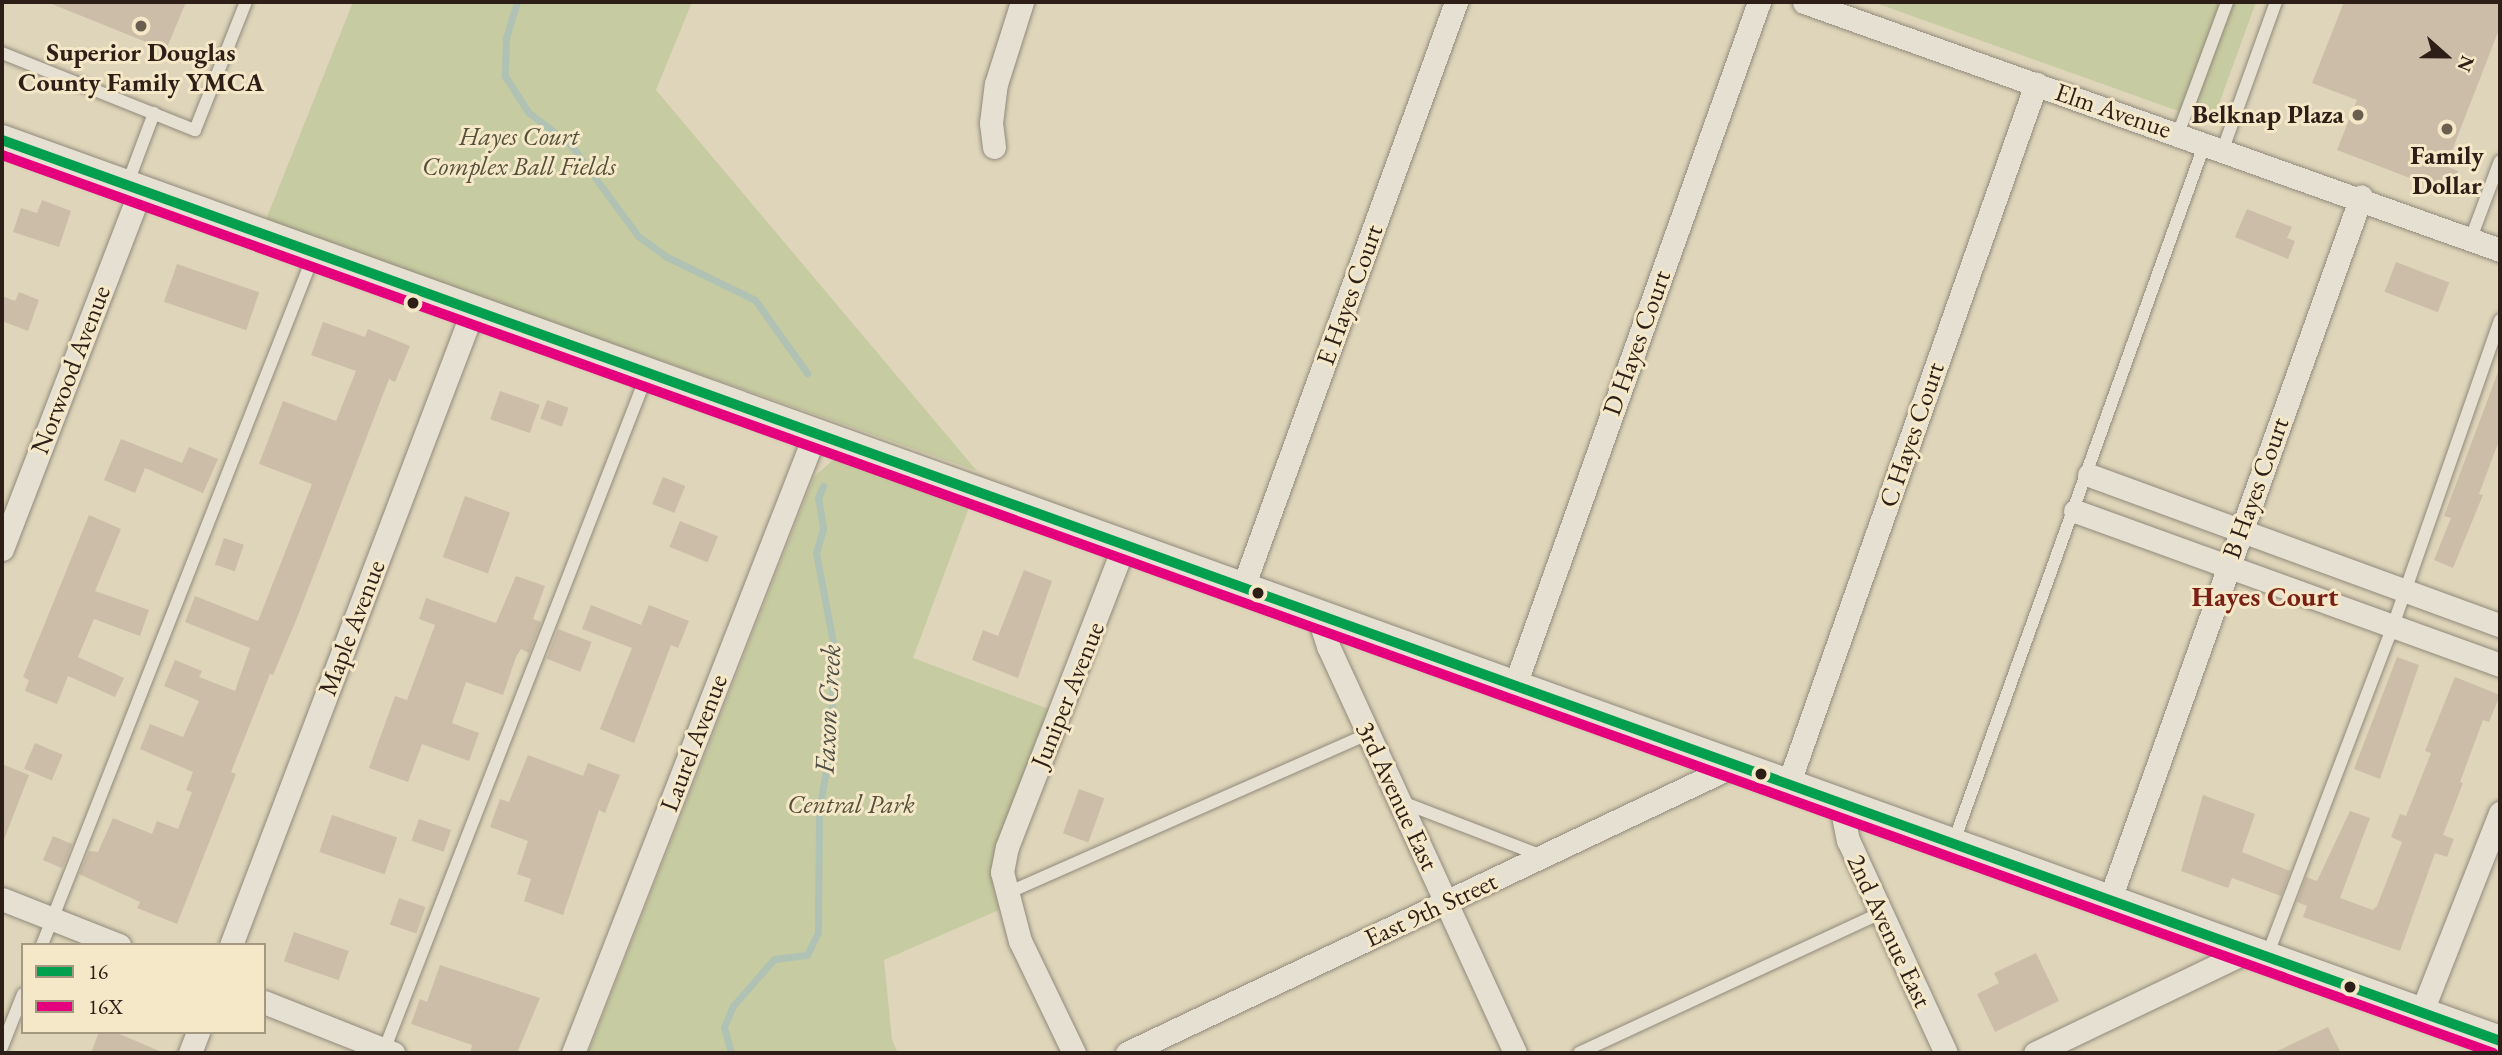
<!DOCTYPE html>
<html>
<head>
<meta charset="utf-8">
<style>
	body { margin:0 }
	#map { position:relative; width:2502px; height:1055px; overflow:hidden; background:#dfd5ba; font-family:"EB Garamond",serif }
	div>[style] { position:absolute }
	.green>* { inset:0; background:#c7cba1 }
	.stream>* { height:7px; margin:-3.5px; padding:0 3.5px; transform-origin:3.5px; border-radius:3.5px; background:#afc2b4 }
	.building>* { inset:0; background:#ccbda9; transform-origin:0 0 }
	.roads { filter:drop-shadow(0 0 2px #918a7b) drop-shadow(0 0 2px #918a7b) }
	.service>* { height:12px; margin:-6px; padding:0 6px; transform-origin:6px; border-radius:6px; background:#e5e0d2 }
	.minor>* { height:23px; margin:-11.5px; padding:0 11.5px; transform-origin:11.5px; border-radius:11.5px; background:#e5e0d2 }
	.tertiary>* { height:30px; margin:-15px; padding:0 15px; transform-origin:15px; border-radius:15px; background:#e5e0d2 }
	.bus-1>* { height:10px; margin:-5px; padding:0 5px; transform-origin:5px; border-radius:5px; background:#029f4e }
	.bus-2>* { height:10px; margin:-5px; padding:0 5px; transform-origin:5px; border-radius:5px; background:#e5007d }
	.dots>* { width:19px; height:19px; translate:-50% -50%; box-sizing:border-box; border:4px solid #f4e8c8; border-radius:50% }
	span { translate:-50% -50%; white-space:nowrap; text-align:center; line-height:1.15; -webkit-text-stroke:6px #f4e8c8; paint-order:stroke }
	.poi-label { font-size:26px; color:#2d1f17; font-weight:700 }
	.right { translate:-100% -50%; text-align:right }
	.street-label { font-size:26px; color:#2d1f17 }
	.park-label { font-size:26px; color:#55503a; font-style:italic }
	.neighbourhood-label { font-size:28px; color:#7a1f14; font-weight:700 }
	.water-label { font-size:28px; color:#4e4e45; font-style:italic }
	.frame { position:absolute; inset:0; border:4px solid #2d1f17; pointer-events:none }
	.legend { position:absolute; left:21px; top:943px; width:245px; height:91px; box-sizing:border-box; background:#f4e8c8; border:2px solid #a49881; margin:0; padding:9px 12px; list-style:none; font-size:21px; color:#2d1f17 }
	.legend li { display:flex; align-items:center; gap:14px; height:35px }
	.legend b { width:35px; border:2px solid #a49881 }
	.north { position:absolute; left:2411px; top:21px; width:70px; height:70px; -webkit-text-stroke:5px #f4e8c8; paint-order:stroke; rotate:111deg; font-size:19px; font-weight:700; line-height:28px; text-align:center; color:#2d1f17 }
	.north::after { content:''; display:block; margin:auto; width:24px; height:32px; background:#2d1f17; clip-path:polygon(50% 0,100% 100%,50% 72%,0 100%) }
</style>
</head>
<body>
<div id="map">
	<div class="green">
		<i style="clip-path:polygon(353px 2px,692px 2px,656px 90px,977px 471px,265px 222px)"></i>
		<i style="clip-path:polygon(1873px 2px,2256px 2px,2212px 123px)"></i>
		<i style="clip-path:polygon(834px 459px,971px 502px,913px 658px,1054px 711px,991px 874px,999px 910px,884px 960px,892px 1040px,898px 1053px,588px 1053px,814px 477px)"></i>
	</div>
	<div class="stream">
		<i style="left:517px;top:2px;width:39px;rotate:107deg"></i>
		<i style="left:506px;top:39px;width:37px;rotate:92deg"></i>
		<i style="left:505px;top:76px;width:43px;rotate:57.4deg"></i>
		<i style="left:528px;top:112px;width:54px;rotate:37.5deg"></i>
		<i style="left:571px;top:145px;width:113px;rotate:53.6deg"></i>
		<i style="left:638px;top:236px;width:36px;rotate:36deg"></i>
		<i style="left:667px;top:257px;width:98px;rotate:26deg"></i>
		<i style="left:755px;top:300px;width:90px;rotate:54.5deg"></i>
		<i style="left:731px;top:1053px;width:27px;rotate:-105deg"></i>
		<i style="left:724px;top:1027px;width:23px;rotate:-67deg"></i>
		<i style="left:733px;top:1006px;width:62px;rotate:-48.9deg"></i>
		<i style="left:774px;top:959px;width:33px;rotate:-7deg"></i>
		<i style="left:807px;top:955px;width:25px;rotate:-64deg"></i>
		<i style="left:818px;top:932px;width:123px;rotate:-89.5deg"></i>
		<i style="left:819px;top:809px;width:61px;rotate:-79.6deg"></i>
		<i style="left:830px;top:749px;width:101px;rotate:-87.7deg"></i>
		<i style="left:834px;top:648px;width:97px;rotate:-100.7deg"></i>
		<i style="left:816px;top:553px;width:26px;rotate:-74deg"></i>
		<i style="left:823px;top:528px;width:30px;rotate:-99deg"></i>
		<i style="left:818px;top:498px;width:13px;rotate:-67deg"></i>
	</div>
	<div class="building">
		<i style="clip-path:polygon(47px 2px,186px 2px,166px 50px)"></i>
		<i style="clip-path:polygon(2344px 2px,2500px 2px,2500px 27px,2446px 166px,2458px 171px,2449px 193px,2337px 150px,2357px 100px,2312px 83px)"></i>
		<i style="clip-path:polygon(42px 200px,71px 211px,59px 247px,13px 232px,21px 208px,37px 213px)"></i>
		<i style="clip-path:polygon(2247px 209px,2292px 227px,2287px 238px,2295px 241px,2288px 259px,2235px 237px)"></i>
		<i style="left:2396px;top:262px;width:57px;height:32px;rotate:21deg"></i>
		<i style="left:177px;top:264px;width:87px;height:40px;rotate:19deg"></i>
		<i style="clip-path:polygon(19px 292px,39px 300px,28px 331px,2px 321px,2px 296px,15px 301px)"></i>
		<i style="clip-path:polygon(323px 322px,365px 337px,368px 329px,410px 346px,395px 382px,389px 379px,297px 618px,273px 675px,270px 674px,231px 772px,236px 774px,177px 924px,137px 908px,140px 902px,79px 874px,89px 851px,98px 852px,113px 818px,152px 834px,157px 821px,178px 829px,192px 792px,186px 790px,193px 772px,140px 749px,150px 724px,183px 737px,199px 701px,164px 686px,175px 660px,202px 671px,199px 677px,235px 691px,250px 648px,185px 622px,195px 596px,258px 621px,312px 484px,259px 464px,269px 438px,283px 401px,336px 421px,356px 371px,311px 355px)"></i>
		<i style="clip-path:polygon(2498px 372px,2500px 438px,2479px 494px,2483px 495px,2453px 568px,2434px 560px,2451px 518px,2444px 516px)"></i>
		<i style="left:500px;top:391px;width:42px;height:30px;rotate:19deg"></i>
		<i style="left:547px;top:400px;width:23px;height:20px;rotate:20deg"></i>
		<i style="clip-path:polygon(121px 439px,182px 463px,189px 447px,218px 459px,203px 493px,145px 468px,135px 493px,104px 480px)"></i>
		<i style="left:663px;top:477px;width:24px;height:29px;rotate:22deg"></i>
		<i style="left:465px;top:496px;width:48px;height:65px;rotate:20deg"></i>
		<i style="clip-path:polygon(89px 515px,121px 529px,95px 591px,149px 610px,140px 636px,94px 619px,78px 657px,124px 678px,115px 697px,68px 676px,57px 704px,25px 691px,29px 680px,23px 677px)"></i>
		<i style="left:680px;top:521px;width:41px;height:28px;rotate:22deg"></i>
		<i style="left:224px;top:538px;width:21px;height:28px;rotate:19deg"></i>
		<i style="clip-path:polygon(1024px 570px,1052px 581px,1018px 678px,972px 660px,983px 630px,998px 636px)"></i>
		<i style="clip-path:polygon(516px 576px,545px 586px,533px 619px,541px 622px,529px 653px,521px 649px,516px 657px,503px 695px,466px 682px,452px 723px,479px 733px,469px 761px,422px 744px,408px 782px,369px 768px,395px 696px,407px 700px,435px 625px,419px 619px,426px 598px,496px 623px)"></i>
		<i style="clip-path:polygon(591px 605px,641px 625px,649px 605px,689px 621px,678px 648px,671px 645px,634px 743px,600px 729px,632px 648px,582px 629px)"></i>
		<i style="left:558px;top:629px;width:36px;height:32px;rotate:21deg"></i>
		<i style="clip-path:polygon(2397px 657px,2419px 665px,2380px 779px,2354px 769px)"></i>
		<i style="clip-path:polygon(2455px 677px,2500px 695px,2489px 722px,2483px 720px,2460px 782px,2463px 783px,2443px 835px,2454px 839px,2447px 857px,2435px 853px,2400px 951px,2303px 917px,2307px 906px,2297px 902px,2306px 877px,2317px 881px,2350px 811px,2370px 818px,2340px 898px,2373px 910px,2377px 906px,2402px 842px,2391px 837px,2400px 814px,2406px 816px,2431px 753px,2425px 751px)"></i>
		<i style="left:35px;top:743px;width:30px;height:28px;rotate:23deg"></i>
		<i style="clip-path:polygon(528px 755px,583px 776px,588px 763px,620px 775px,605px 813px,599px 810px,563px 915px,524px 901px,531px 879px,517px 874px,528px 841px,490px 827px,500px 799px,509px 802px)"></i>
		<i style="clip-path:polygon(2px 764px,29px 775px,3px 842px,2px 842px)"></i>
		<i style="left:1079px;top:789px;width:27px;height:47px;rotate:20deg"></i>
		<i style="clip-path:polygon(2203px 795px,2255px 814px,2242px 852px,2290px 871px,2281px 896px,2232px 878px,2228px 888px,2181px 871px)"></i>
		<i style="left:332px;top:815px;width:69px;height:39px;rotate:19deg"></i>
		<i style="left:419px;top:819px;width:34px;height:23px;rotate:19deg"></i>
		<i style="left:53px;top:836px;width:21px;height:26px;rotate:23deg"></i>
		<i style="left:399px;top:898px;width:28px;height:28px;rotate:19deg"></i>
		<i style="left:294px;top:932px;width:58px;height:31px;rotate:19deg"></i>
		<i style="clip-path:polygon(2036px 953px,2059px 1001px,1995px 1032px,1977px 994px,1999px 983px,1994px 973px)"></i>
		<i style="clip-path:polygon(440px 965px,540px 998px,517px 1053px,470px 1053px,472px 1045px,411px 1024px,420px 999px,427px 1002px)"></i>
		<i style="clip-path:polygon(2328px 1027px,2341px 1053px,2273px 1053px)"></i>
		<i style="clip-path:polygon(99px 1032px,115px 1032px,164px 1053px,91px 1053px)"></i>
	</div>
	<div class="roads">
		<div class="service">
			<i style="left:2px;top:53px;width:208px;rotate:21.8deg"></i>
			<i style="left:195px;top:130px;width:138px;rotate:-68.3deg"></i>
			<i style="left:2178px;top:134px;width:141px;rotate:-69.6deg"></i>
			<i style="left:2223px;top:149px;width:156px;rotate:-70.2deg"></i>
			<i style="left:127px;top:185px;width:77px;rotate:-69.4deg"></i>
			<i style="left:2471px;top:238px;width:82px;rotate:-69.4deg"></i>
			<i style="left:1402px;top:802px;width:150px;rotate:21.1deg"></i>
			<i style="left:1953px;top:844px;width:745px;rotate:-70.23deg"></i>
			<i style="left:1005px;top:894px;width:397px;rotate:-23.8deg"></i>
			<i style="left:42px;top:945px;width:743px;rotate:-68.51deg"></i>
			<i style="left:2267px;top:956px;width:342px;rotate:-69.1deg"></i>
			<i style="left:2389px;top:637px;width:336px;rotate:-70.7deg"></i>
			<i style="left:2px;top:1047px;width:57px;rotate:-68.4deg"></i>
			<i style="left:383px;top:1053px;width:731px;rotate:-68.74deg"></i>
			<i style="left:1579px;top:1053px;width:333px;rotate:-24.9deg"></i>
		</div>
		<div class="minor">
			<i style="left:1804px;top:2px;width:739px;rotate:19.61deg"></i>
			<i style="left:994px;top:147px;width:24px;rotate:-97deg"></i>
			<i style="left:991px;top:123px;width:39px;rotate:-83deg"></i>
			<i style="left:996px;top:84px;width:86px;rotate:-72.4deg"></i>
			<i style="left:2089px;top:475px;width:438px;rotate:20.1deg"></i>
			<i style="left:2075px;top:511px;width:452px;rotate:19.9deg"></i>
			<i style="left:2px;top:549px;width:384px;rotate:-68.9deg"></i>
			<i style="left:1243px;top:587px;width:623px;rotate:-69.99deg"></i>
			<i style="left:1318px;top:615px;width:33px;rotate:72deg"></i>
			<i style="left:1328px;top:646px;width:448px;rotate:65.3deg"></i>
			<i style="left:1515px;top:685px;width:725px;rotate:-70.34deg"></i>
			<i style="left:1788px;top:785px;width:744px;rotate:-70.52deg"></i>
			<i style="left:1841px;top:805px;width:36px;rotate:79deg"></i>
			<i style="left:1848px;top:840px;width:234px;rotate:65.3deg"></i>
			<i style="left:2px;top:899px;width:126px;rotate:21.5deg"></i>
			<i style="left:2110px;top:899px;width:746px;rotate:-70.33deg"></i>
			<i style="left:231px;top:945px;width:680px;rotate:-69.14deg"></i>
			<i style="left:264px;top:1002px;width:139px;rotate:21.6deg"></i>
			<i style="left:2422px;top:1011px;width:213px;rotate:-68.5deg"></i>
			<i style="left:190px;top:1053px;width:22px;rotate:-69deg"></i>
			<i style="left:573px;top:1053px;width:665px;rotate:-68.65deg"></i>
			<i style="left:1074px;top:1053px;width:124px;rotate:-115.7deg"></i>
			<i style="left:1020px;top:941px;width:71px;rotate:-104.6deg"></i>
			<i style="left:1002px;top:872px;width:25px;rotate:-79deg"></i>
			<i style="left:1007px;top:847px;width:327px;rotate:-68.8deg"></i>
			<i style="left:1127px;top:1053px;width:673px;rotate:-25.35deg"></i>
			<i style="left:2035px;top:1053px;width:238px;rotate:-25.6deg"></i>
		</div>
		<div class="tertiary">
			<i style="left:2px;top:140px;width:2656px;rotate:19.83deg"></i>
		</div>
	</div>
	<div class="bus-1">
		<i style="left:2px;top:140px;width:2656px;rotate:19.83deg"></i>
	</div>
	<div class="bus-2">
		<i style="left:2px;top:155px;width:2648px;rotate:19.82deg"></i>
	</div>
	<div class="dots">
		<i style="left:141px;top:26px;background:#6b5f50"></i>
		<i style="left:2358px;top:115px;background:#6b5f50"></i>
		<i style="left:2447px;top:129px;background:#6b5f50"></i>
		<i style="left:413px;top:303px;background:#2d1f17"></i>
		<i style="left:1258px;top:593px;background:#2d1f17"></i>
		<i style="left:1761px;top:774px;background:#2d1f17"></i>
		<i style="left:2350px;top:987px;background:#2d1f17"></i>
	</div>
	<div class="poi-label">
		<span style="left:141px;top:68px">Superior Douglas<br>County Family YMCA</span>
		<span class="right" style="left:2344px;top:115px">Belknap Plaza</span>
		<span style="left:2447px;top:171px">Family<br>Dollar</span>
	</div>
	<div class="street-label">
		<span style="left:2113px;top:111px;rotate:19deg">Elm Avenue</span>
		<span style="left:1350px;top:295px;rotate:-70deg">E Hayes Court</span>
		<span style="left:1637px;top:343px;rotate:-70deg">D Hayes Court</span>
		<span style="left:71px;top:370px;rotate:-69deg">Norwood Avenue</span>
		<span style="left:1912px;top:435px;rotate:-71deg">C Hayes Court</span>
		<span style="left:2256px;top:488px;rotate:-70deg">B Hayes Court</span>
		<span style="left:352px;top:628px;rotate:-69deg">Maple Avenue</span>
		<span style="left:1068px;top:695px;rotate:-68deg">Juniper Avenue</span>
		<span style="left:694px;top:743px;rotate:-69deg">Laurel Avenue</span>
		<span style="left:1397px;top:796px;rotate:65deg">3rd Avenue East</span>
		<span style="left:1431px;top:910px;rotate:-25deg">East 9th Street</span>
		<span style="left:1889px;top:931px;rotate:65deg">2nd Avenue East</span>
	</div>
	<div class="park-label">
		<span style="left:519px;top:152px">Hayes Court<br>Complex Ball Fields</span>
		<span style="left:851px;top:805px">Central Park</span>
	</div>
	<div class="neighbourhood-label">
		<span style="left:2265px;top:596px">Hayes Court</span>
	</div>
	<div class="water-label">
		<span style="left:827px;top:709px;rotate:-87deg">Faxon Creek</span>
	</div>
	<div class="frame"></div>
	<ul class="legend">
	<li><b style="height:9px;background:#029f4e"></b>16</li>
	<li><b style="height:9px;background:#e5007d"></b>16X</li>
	</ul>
	<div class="north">N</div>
</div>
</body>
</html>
